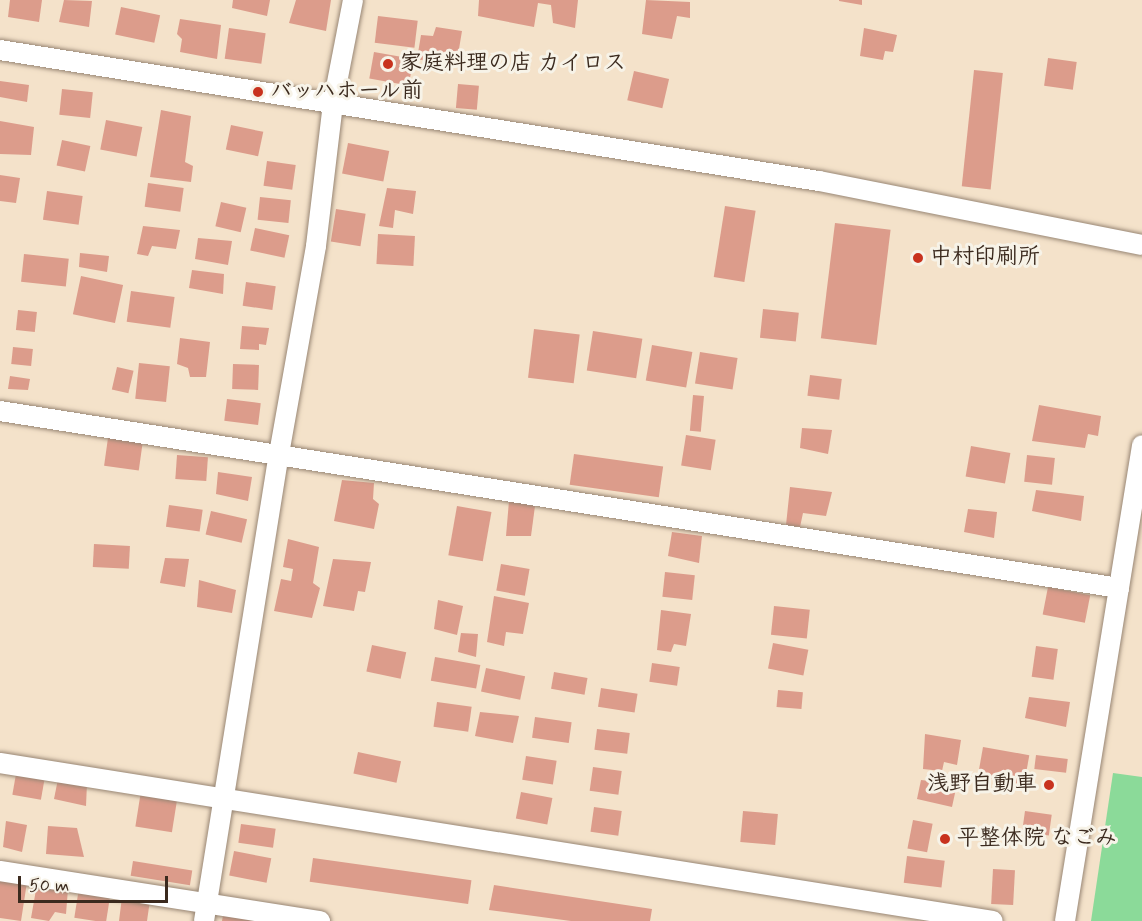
<!DOCTYPE html>
<html>
<head>
<meta charset="utf-8">
<style>
	body { margin:0 }
	#map { position:relative; width:1142px; height:921px; overflow:hidden; background:#f4e2ca; font-family:Mynerve,"Klee One",sans-serif }
	div>[style] { position:absolute }
	.green>* { inset:0; background:#8bda99 }
	.building>* { inset:0; background:#dc9c8b; transform-origin:0 0 }
	.roads { filter:drop-shadow(0 0 2px #988674) drop-shadow(0 0 2px #988674) }
	.minor>* { height:20px; margin:-10px; padding:0 10px; transform-origin:10px; border-radius:10px; background:#fff }
	.dots>* { width:16px; height:16px; translate:-50% -50%; box-sizing:border-box; border:3px solid #f7f3e8; border-radius:50% }
	span { translate:-50% -50%; white-space:nowrap; text-align:center; line-height:1.15; -webkit-text-stroke:6px #f7f3e8; paint-order:stroke }
	.poi-label { font-size:22px; color:#3b2a1e; font-weight:700 }
	.left { translate:0 -50%; text-align:left }
	.right { translate:-100% -50%; text-align:right }
	.scale { position:absolute; left:18px; top:876px; width:150px; height:27px; box-sizing:border-box; border:3px solid #3b2a1e; border-top:0; padding-left:8px; font-size:18px; line-height:21px; white-space:nowrap; color:#3b2a1e; -webkit-text-stroke:4px #f7f3e8; paint-order:stroke }
</style>
</head>
<body>
<div id="map">
	<div class="green">
		<i style="clip-path:polygon(1113px 773px,1142px 777px,1142px 921px,1091px 921px)"></i>
	</div>
	<div class="building">
		<i style="clip-path:polygon(10px 0,42px 0,39px 22px,8px 17px)"></i>
		<i style="clip-path:polygon(64px 0,92px 1px,89px 27px,59px 22px)"></i>
		<i style="clip-path:polygon(233px 0,270px 0,267px 16px,232px 8px)"></i>
		<i style="clip-path:polygon(296px 0,331px 0,326px 31px,289px 23px)"></i>
		<i style="clip-path:polygon(479px 0,578px 0,575px 28px,553px 23px,551px 5px,538px 3px,534px 27px,478px 16px)"></i>
		<i style="clip-path:polygon(646px 0,690px 2px,690px 18px,677px 16px,672px 39px,642px 34px)"></i>
		<i style="clip-path:polygon(839px 0,862px 0,862px 5px,839px 1px)"></i>
		<i style="left:121px;top:7px;width:40px;height:28px;rotate:12deg"></i>
		<i style="left:378px;top:16px;width:40px;height:27px;rotate:7deg"></i>
		<i style="clip-path:polygon(180px 19px,221px 25px,217px 59px,180px 52px,182px 39px,177px 34px)"></i>
		<i style="clip-path:polygon(436px 27px,462px 31px,456px 67px,417px 59px,421px 35px,433px 36px)"></i>
		<i style="left:229px;top:28px;width:37px;height:31px;rotate:8deg"></i>
		<i style="clip-path:polygon(864px 28px,897px 35px,893px 52px,885px 51px,883px 60px,860px 56px)"></i>
		<i style="left:374px;top:52px;width:40px;height:27px;rotate:10deg"></i>
		<i style="left:1048px;top:58px;width:29px;height:28px;rotate:8deg"></i>
		<i style="left:974px;top:70px;width:29px;height:117px;rotate:6deg"></i>
		<i style="left:634px;top:71px;width:36px;height:30px;rotate:13deg"></i>
		<i style="clip-path:polygon(0 81px,29px 85px,27px 102px,0 97px)"></i>
		<i style="left:458px;top:84px;width:21px;height:24px;rotate:5deg"></i>
		<i style="left:62px;top:89px;width:31px;height:26px;rotate:6deg"></i>
		<i style="clip-path:polygon(161px 110px,191px 116px,185px 162px,193px 166px,191px 182px,150px 177px)"></i>
		<i style="left:106px;top:120px;width:37px;height:30px;rotate:11deg"></i>
		<i style="clip-path:polygon(0 121px,34px 127px,31px 155px,0 154px)"></i>
		<i style="left:231px;top:125px;width:33px;height:25px;rotate:12deg"></i>
		<i style="left:62px;top:140px;width:29px;height:26px;rotate:12deg"></i>
		<i style="left:348px;top:143px;width:42px;height:31px;rotate:11deg"></i>
		<i style="left:267px;top:161px;width:29px;height:25px;rotate:8deg"></i>
		<i style="clip-path:polygon(0 175px,20px 178px,16px 203px,0 201px)"></i>
		<i style="left:148px;top:183px;width:36px;height:24px;rotate:8deg"></i>
		<i style="clip-path:polygon(387px 188px,416px 191px,413px 214px,395px 210px,393px 228px,379px 226px)"></i>
		<i style="left:47px;top:191px;width:36px;height:29px;rotate:8deg"></i>
		<i style="left:260px;top:197px;width:31px;height:23px;rotate:6deg"></i>
		<i style="left:221px;top:202px;width:26px;height:25px;rotate:13deg"></i>
		<i style="left:725px;top:206px;width:31px;height:72px;rotate:9deg"></i>
		<i style="left:336px;top:209px;width:30px;height:33px;rotate:9deg"></i>
		<i style="left:835px;top:223px;width:56px;height:116px;rotate:7deg"></i>
		<i style="clip-path:polygon(143px 226px,180px 230px,176px 249px,152px 246px,148px 256px,137px 254px)"></i>
		<i style="left:255px;top:228px;width:35px;height:23px;rotate:12deg"></i>
		<i style="left:378px;top:234px;width:37px;height:30px;rotate:3deg"></i>
		<i style="clip-path:polygon(198px 238px,232px 241px,228px 265px,195px 259px)"></i>
		<i style="clip-path:polygon(80px 253px,109px 256px,107px 272px,79px 267px)"></i>
		<i style="left:24px;top:254px;width:45px;height:28px;rotate:6deg"></i>
		<i style="clip-path:polygon(192px 270px,224px 274px,223px 294px,189px 288px)"></i>
		<i style="left:81px;top:276px;width:43px;height:39px;rotate:12deg"></i>
		<i style="left:246px;top:282px;width:30px;height:24px;rotate:8deg"></i>
		<i style="left:131px;top:291px;width:44px;height:31px;rotate:8deg"></i>
		<i style="left:763px;top:309px;width:36px;height:29px;rotate:6deg"></i>
		<i style="left:18px;top:310px;width:19px;height:20px;rotate:6deg"></i>
		<i style="clip-path:polygon(242px 326px,269px 328px,266px 345px,259px 344px,259px 350px,240px 349px)"></i>
		<i style="left:534px;top:329px;width:46px;height:49px;rotate:7deg"></i>
		<i style="left:593px;top:331px;width:50px;height:40px;rotate:9deg"></i>
		<i style="clip-path:polygon(180px 338px,210px 342px,206px 377px,190px 377px,188px 368px,177px 364px)"></i>
		<i style="left:652px;top:345px;width:41px;height:36px;rotate:10deg"></i>
		<i style="left:13px;top:347px;width:20px;height:17px;rotate:6deg"></i>
		<i style="left:700px;top:352px;width:38px;height:32px;rotate:9deg"></i>
		<i style="left:139px;top:363px;width:31px;height:36px;rotate:6deg"></i>
		<i style="left:233px;top:364px;width:26px;height:25px;rotate:2deg"></i>
		<i style="left:117px;top:367px;width:17px;height:23px;rotate:13deg"></i>
		<i style="left:810px;top:375px;width:32px;height:21px;rotate:7deg"></i>
		<i style="clip-path:polygon(10px 376px,30px 379px,28px 390px,8px 389px)"></i>
		<i style="left:693px;top:395px;width:11px;height:36px;rotate:5deg"></i>
		<i style="left:227px;top:399px;width:34px;height:22px;rotate:7deg"></i>
		<i style="clip-path:polygon(1039px 405px,1101px 416px,1098px 436px,1088px 434px,1085px 448px,1032px 441px)"></i>
		<i style="clip-path:polygon(802px 428px,832px 430px,828px 454px,800px 448px)"></i>
		<i style="left:686px;top:435px;width:30px;height:31px;rotate:9deg"></i>
		<i style="left:108px;top:438px;width:35px;height:28px;rotate:8deg"></i>
		<i style="left:971px;top:446px;width:40px;height:31px;rotate:10deg"></i>
		<i style="left:574px;top:454px;width:90px;height:31px;rotate:8deg"></i>
		<i style="left:177px;top:455px;width:31px;height:24px;rotate:4deg"></i>
		<i style="left:1027px;top:455px;width:28px;height:27px;rotate:6deg"></i>
		<i style="clip-path:polygon(218px 472px,252px 477px,248px 501px,216px 494px)"></i>
		<i style="clip-path:polygon(342px 480px,374px 483px,373px 499px,379px 504px,374px 529px,334px 521px)"></i>
		<i style="clip-path:polygon(790px 487px,832px 492px,826px 516px,803px 513px,800px 527px,786px 525px)"></i>
		<i style="clip-path:polygon(1036px 490px,1084px 496px,1081px 521px,1032px 511px)"></i>
		<i style="clip-path:polygon(509px 501px,535px 506px,531px 536px,506px 536px)"></i>
		<i style="left:169px;top:505px;width:34px;height:22px;rotate:8deg"></i>
		<i style="left:457px;top:506px;width:35px;height:50px;rotate:10deg"></i>
		<i style="clip-path:polygon(968px 509px,997px 512px,994px 538px,964px 532px)"></i>
		<i style="left:211px;top:511px;width:37px;height:24px;rotate:13deg"></i>
		<i style="clip-path:polygon(672px 532px,702px 536px,699px 563px,668px 556px)"></i>
		<i style="clip-path:polygon(288px 539px,319px 547px,313px 583px,320px 588px,312px 618px,274px 611px,281px 579px,291px 581px,293px 569px,283px 567px)"></i>
		<i style="left:94px;top:544px;width:36px;height:23px;rotate:3deg"></i>
		<i style="clip-path:polygon(165px 558px,189px 559px,185px 587px,160px 583px)"></i>
		<i style="clip-path:polygon(333px 559px,371px 562px,365px 592px,358px 591px,354px 611px,323px 606px)"></i>
		<i style="left:501px;top:564px;width:29px;height:27px;rotate:10deg"></i>
		<i style="left:665px;top:572px;width:30px;height:25px;rotate:6deg"></i>
		<i style="clip-path:polygon(199px 580px,236px 590px,232px 613px,197px 607px)"></i>
		<i style="left:1048px;top:587px;width:43px;height:28px;rotate:11deg"></i>
		<i style="clip-path:polygon(494px 596px,529px 603px,523px 634px,506px 632px,504px 646px,487px 642px)"></i>
		<i style="clip-path:polygon(438px 600px,463px 606px,457px 635px,434px 629px)"></i>
		<i style="left:774px;top:606px;width:36px;height:29px;rotate:6deg"></i>
		<i style="clip-path:polygon(661px 610px,691px 614px,686px 646px,674px 644px,671px 652px,657px 650px)"></i>
		<i style="clip-path:polygon(461px 633px,478px 634px,476px 657px,458px 652px)"></i>
		<i style="left:773px;top:643px;width:36px;height:26px;rotate:11deg"></i>
		<i style="left:372px;top:645px;width:35px;height:27px;rotate:12deg"></i>
		<i style="left:1036px;top:646px;width:22px;height:31px;rotate:8deg"></i>
		<i style="left:435px;top:657px;width:46px;height:24px;rotate:10deg"></i>
		<i style="left:652px;top:663px;width:28px;height:19px;rotate:8deg"></i>
		<i style="left:486px;top:668px;width:40px;height:24px;rotate:12deg"></i>
		<i style="left:554px;top:672px;width:34px;height:17px;rotate:10deg"></i>
		<i style="left:601px;top:688px;width:37px;height:19px;rotate:9deg"></i>
		<i style="left:778px;top:690px;width:25px;height:17px;rotate:5deg"></i>
		<i style="clip-path:polygon(1029px 697px,1070px 702px,1066px 727px,1025px 718px)"></i>
		<i style="left:437px;top:702px;width:35px;height:25px;rotate:8deg"></i>
		<i style="clip-path:polygon(480px 712px,519px 716px,513px 743px,475px 736px)"></i>
		<i style="left:535px;top:717px;width:37px;height:21px;rotate:8deg"></i>
		<i style="left:597px;top:729px;width:33px;height:21px;rotate:7deg"></i>
		<i style="clip-path:polygon(925px 734px,961px 740px,957px 765px,944px 762px,942px 771px,923px 769px)"></i>
		<i style="left:983px;top:747px;width:47px;height:30px;rotate:10deg"></i>
		<i style="left:358px;top:752px;width:44px;height:22px;rotate:12deg"></i>
		<i style="left:1036px;top:755px;width:32px;height:14px;rotate:7deg"></i>
		<i style="left:526px;top:756px;width:31px;height:24px;rotate:9deg"></i>
		<i style="left:593px;top:767px;width:29px;height:24px;rotate:8deg"></i>
		<i style="left:16px;top:774px;width:29px;height:21px;rotate:10deg"></i>
		<i style="clip-path:polygon(58px 779px,87px 783px,86px 806px,54px 799px)"></i>
		<i style="clip-path:polygon(921px 780px,957px 784px,952px 807px,917px 799px)"></i>
		<i style="left:141px;top:791px;width:37px;height:36px;rotate:9deg"></i>
		<i style="left:521px;top:792px;width:32px;height:27px;rotate:11deg"></i>
		<i style="left:594px;top:807px;width:28px;height:25px;rotate:8deg"></i>
		<i style="left:743px;top:811px;width:35px;height:31px;rotate:5deg"></i>
		<i style="left:1025px;top:811px;width:27px;height:21px;rotate:8deg"></i>
		<i style="left:913px;top:820px;width:20px;height:29px;rotate:11deg"></i>
		<i style="clip-path:polygon(6px 821px,27px 825px,22px 852px,3px 847px)"></i>
		<i style="left:241px;top:824px;width:35px;height:19px;rotate:8deg"></i>
		<i style="clip-path:polygon(48px 826px,77px 828px,84px 857px,46px 854px)"></i>
		<i style="left:234px;top:851px;width:38px;height:25px;rotate:11deg"></i>
		<i style="left:907px;top:856px;width:38px;height:27px;rotate:7deg"></i>
		<i style="left:313px;top:858px;width:160px;height:24px;rotate:8deg"></i>
		<i style="left:133px;top:861px;width:60px;height:15px;rotate:9deg"></i>
		<i style="left:993px;top:869px;width:22px;height:35px;rotate:3deg"></i>
		<i style="clip-path:polygon(0 879px,27px 882px,21px 921px,0 918px)"></i>
		<i style="clip-path:polygon(37px 884px,68px 889px,66px 914px,55px 912px,49px 921px,31px 918px)"></i>
		<i style="clip-path:polygon(494px 885px,652px 909px,650px 921px,571px 921px,489px 910px)"></i>
		<i style="left:79px;top:888px;width:32px;height:30px;rotate:9deg"></i>
		<i style="clip-path:polygon(122px 897px,150px 900px,147px 921px,119px 921px)"></i>
		<i style="clip-path:polygon(224px 910px,265px 921px,222px 921px)"></i>
	</div>
	<div class="roads">
		<div class="minor">
			<i style="left:0;top:50px;width:829px;rotate:9.09deg"></i>
			<i style="left:819px;top:181px;width:329px;rotate:11.2deg"></i>
			<i style="left:0;top:411px;width:1133px;rotate:8.99deg"></i>
			<i style="left:0;top:763px;width:1005px;rotate:9.04deg"></i>
			<i style="left:0;top:871px;width:324px;rotate:8.9deg"></i>
			<i style="left:204px;top:921px;width:473px;rotate:-80.9deg"></i>
			<i style="left:279px;top:454px;width:211px;rotate:-79.9deg"></i>
			<i style="left:316px;top:246px;width:144px;rotate:-83.2deg"></i>
			<i style="left:333px;top:103px;width:105px;rotate:-79deg"></i>
			<i style="left:1065px;top:921px;width:482px;rotate:-80.8deg"></i>
		</div>
	</div>
	<div class="dots">
		<i style="left:388px;top:64px;background:#c8321e"></i>
		<i style="left:258px;top:92px;background:#c8321e"></i>
		<i style="left:918px;top:258px;background:#c8321e"></i>
		<i style="left:1049px;top:785px;background:#c8321e"></i>
		<i style="left:945px;top:839px;background:#c8321e"></i>
	</div>
	<div class="poi-label">
		<span class="left" style="left:400px;top:64px">家庭料理の店 カイロス</span>
		<span class="left" style="left:270px;top:92px">バッハホール前</span>
		<span class="left" style="left:930px;top:258px">中村印刷所</span>
		<span class="right" style="left:1037px;top:785px">浅野自動車</span>
		<span class="left" style="left:957px;top:839px">平整体院 なごみ</span>
	</div>
	<div class="scale">50 m</div>
</div>
</body>
</html>
